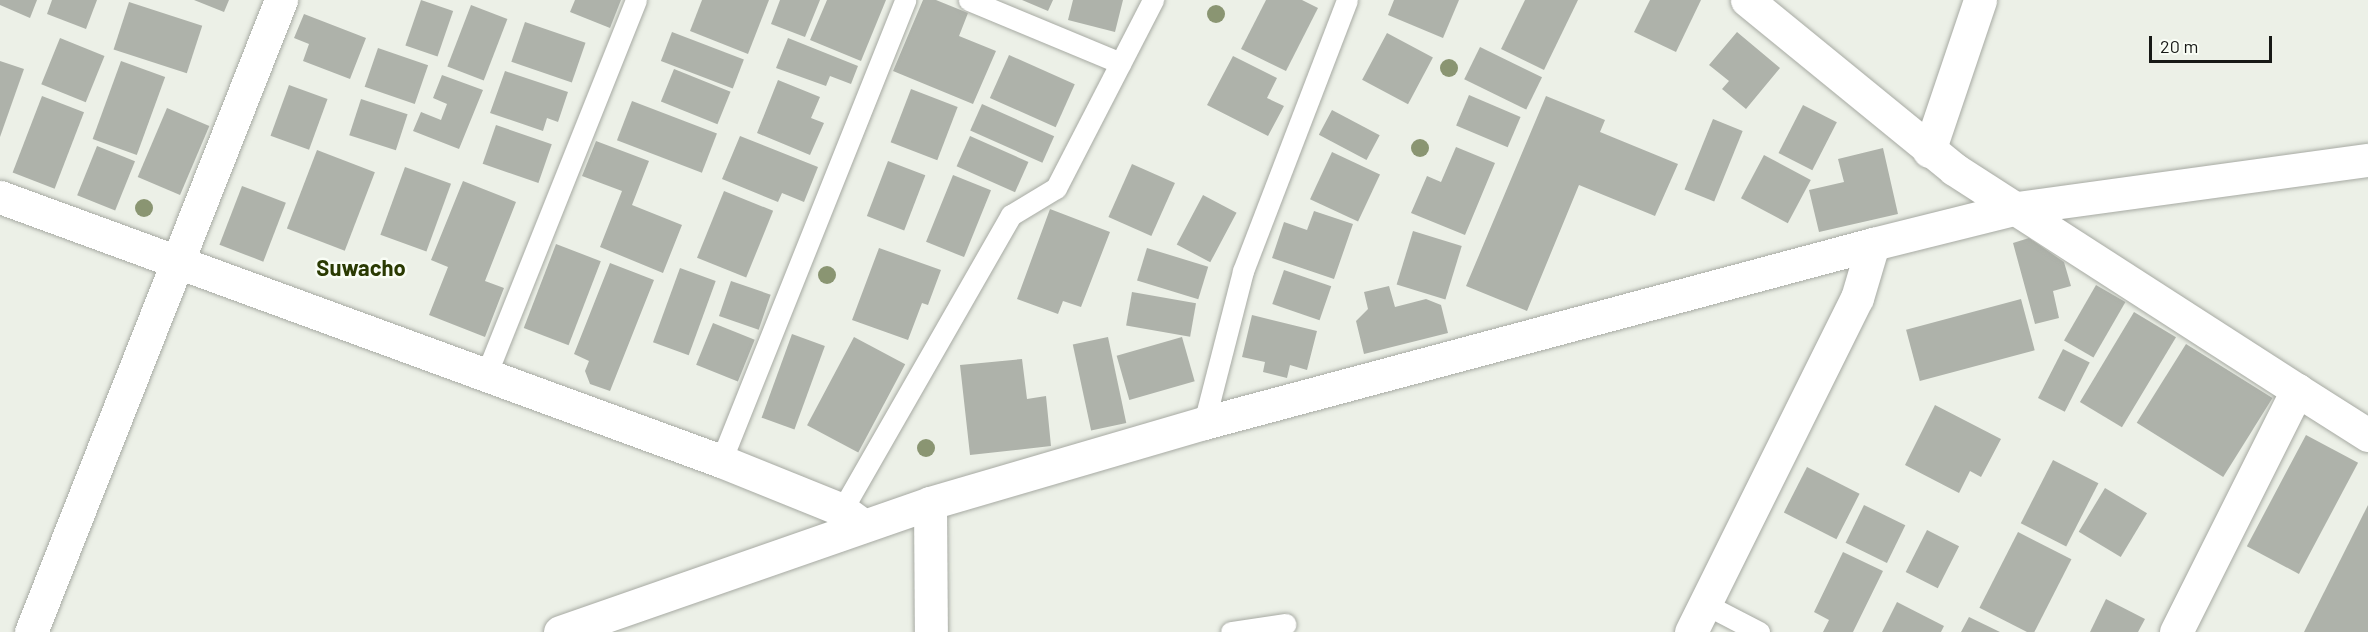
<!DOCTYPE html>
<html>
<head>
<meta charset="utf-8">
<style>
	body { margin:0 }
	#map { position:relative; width:2368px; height:632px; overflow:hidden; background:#ecf0e7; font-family:Barlow,sans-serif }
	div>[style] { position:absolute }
	.building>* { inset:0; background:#aeb2aa; transform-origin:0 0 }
	.roads { filter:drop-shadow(0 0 2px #a7aaa3) drop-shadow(0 0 2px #a7aaa3) }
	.lane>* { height:21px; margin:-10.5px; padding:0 10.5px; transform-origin:10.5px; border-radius:10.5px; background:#fff }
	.street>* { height:33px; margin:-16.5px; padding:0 16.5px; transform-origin:16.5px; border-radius:16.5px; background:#fff }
	.secondary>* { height:33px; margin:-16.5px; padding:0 16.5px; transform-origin:16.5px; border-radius:16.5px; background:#fff }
	.trees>* { width:18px; height:18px; margin:-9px; border-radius:50%; background:#8a9572 }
	span { translate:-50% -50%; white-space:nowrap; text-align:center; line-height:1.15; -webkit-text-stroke:5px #f9fdf5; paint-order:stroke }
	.neighbourhood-label { font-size:22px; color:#2a3a02; font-weight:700 }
	.scale { position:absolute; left:2149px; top:36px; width:123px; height:27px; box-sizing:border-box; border:3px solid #171916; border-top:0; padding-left:8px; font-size:18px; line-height:21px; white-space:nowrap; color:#171916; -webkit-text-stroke:4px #f9fdf5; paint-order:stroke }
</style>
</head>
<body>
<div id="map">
	<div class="building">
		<i style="clip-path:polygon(0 0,37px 0,30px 18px,0 5px)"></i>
		<i style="clip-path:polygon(52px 0,97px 0,86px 29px,47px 14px)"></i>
		<i style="clip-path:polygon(194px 0,229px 0,224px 12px)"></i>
		<i style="left:421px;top:0;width:34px;height:48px;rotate:19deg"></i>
		<i style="clip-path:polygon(575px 0,621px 0,610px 28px,570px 12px)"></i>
		<i style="clip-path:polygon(702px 0,769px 0,748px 54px,690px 31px)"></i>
		<i style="clip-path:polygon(780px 0,820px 0,805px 37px,771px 24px)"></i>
		<i style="clip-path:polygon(827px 0,886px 0,861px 61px,810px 40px)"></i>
		<i style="clip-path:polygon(923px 0,936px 0,968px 13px,959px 36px,996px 51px,973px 104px,893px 71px)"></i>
		<i style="clip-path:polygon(1022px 0,1053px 0,1048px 11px)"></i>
		<i style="clip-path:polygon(1073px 0,1123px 0,1115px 32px,1068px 20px)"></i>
		<i style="clip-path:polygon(1266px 0,1302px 0,1318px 8px,1286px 71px,1241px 49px)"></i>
		<i style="clip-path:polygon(1394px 0,1459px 0,1443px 38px,1388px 15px)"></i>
		<i style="clip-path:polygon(1525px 0,1578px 0,1544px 70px,1501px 49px)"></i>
		<i style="clip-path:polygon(1650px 0,1701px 0,1676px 52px,1634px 32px)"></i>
		<i style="left:129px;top:2px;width:77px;height:50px;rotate:18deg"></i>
		<i style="left:471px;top:5px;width:39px;height:66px;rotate:21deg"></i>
		<i style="clip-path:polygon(304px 14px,366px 38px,350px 79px,303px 61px,309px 44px,294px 38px)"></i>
		<i style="left:525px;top:22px;width:64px;height:42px;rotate:19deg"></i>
		<i style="left:672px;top:32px;width:77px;height:31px;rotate:21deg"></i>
		<i style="clip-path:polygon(1737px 32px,1780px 68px,1746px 109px,1722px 89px,1729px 81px,1709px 65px)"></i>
		<i style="left:1387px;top:33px;width:52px;height:53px;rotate:28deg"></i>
		<i style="left:60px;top:38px;width:48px;height:50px;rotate:22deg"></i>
		<i style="clip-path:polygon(788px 38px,858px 66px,851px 84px,830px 76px,826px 86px,776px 68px)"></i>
		<i style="left:1480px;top:47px;width:69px;height:36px;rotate:26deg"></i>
		<i style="left:378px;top:48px;width:53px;height:41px;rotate:19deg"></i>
		<i style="left:1009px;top:55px;width:72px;height:47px;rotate:24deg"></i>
		<i style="clip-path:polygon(1233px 56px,1277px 78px,1267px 98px,1284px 106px,1268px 136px,1207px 105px)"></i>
		<i style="clip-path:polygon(0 61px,24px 69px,0 137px)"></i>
		<i style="left:121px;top:61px;width:47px;height:83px;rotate:20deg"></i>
		<i style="left:674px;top:69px;width:61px;height:35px;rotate:22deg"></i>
		<i style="clip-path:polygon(505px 71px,568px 92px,558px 122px,547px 118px,543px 131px,490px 113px)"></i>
		<i style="clip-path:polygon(442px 75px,483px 90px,459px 149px,413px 131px,421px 112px,441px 120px,447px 104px,433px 98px)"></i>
		<i style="clip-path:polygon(778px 80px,820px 97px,811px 118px,824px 123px,810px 155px,757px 133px)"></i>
		<i style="left:289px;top:85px;width:41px;height:54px;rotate:20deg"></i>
		<i style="left:911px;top:89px;width:50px;height:57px;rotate:21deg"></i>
		<i style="left:1469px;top:95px;width:56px;height:33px;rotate:23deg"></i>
		<i style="left:42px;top:96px;width:45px;height:82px;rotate:21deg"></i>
		<i style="clip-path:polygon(1546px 96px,1605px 120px,1600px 132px,1678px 164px,1655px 216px,1579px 185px,1527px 311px,1466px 286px)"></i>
		<i style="left:361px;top:99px;width:49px;height:38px;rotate:18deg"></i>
		<i style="left:632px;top:101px;width:91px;height:42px;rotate:21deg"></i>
		<i style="left:982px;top:104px;width:79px;height:29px;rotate:24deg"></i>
		<i style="left:1803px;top:105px;width:38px;height:54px;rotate:27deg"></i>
		<i style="left:167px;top:108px;width:46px;height:75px;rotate:23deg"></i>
		<i style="left:1332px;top:110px;width:54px;height:28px;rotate:28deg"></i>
		<i style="left:1713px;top:119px;width:32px;height:76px;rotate:22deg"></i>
		<i style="left:496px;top:125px;width:59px;height:41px;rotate:19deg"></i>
		<i style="clip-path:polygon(740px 136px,818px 167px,804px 202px,782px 193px,778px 202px,722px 179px)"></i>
		<i style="left:970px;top:136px;width:64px;height:33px;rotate:24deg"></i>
		<i style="clip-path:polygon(596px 141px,649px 161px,632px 205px,682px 225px,663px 273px,600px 247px,622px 191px,582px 176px)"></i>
		<i style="left:97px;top:146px;width:41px;height:53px;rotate:22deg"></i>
		<i style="clip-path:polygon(1456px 147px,1495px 163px,1465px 235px,1411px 213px,1427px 176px,1441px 182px)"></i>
		<i style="clip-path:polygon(1883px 148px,1898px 214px,1819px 232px,1809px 190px,1844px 182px,1838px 159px)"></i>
		<i style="left:317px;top:150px;width:62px;height:84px;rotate:21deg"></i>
		<i style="left:1332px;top:152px;width:53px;height:52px;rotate:25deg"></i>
		<i style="left:1764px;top:155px;width:53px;height:49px;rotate:28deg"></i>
		<i style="left:888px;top:161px;width:40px;height:59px;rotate:21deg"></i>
		<i style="left:1132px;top:164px;width:47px;height:58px;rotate:24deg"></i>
		<i style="left:405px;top:167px;width:49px;height:72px;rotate:20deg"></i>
		<i style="left:953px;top:175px;width:41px;height:72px;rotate:22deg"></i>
		<i style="clip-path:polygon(463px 181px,516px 202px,485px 281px,504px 288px,485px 337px,429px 315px,448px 267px,431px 260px)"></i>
		<i style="left:242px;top:186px;width:47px;height:63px;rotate:21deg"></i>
		<i style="left:724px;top:191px;width:53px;height:72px;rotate:22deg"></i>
		<i style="left:1203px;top:195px;width:38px;height:56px;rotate:28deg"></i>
		<i style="clip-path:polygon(1050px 209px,1110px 232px,1081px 307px,1063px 301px,1058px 314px,1017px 299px)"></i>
		<i style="clip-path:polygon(1314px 211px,1353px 224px,1334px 279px,1272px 258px,1284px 222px,1307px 230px)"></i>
		<i style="left:1413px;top:231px;width:51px;height:56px;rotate:17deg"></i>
		<i style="clip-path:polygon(2029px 238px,2064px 262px,2071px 286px,2053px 291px,2059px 318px,2035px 324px,2013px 243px)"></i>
		<i style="left:556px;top:244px;width:48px;height:90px;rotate:21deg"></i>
		<i style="clip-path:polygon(879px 248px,941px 270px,928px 305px,922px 303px,908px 340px,852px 320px)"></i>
		<i style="left:1147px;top:248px;width:64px;height:34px;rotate:17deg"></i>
		<i style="clip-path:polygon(610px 263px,654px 280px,610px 391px,590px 384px,585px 371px,589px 361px,574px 354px)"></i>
		<i style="left:680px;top:268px;width:38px;height:79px;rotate:20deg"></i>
		<i style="left:1284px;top:270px;width:50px;height:36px;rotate:19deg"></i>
		<i style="left:731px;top:281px;width:42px;height:37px;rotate:19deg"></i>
		<i style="left:2096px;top:285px;width:34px;height:64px;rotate:30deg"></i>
		<i style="clip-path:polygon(1389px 286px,1395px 307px,1426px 299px,1441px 305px,1448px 333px,1364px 354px,1356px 321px,1368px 309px,1364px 292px)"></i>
		<i style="left:1132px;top:292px;width:65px;height:34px;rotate:10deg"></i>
		<i style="left:2021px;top:299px;width:53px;height:119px;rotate:75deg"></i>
		<i style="left:2134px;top:312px;width:49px;height:105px;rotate:31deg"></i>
		<i style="clip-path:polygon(1252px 315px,1317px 331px,1307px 370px,1290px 365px,1287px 378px,1263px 372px,1265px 362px,1242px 357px)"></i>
		<i style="left:713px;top:323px;width:45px;height:45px;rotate:22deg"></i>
		<i style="left:792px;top:334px;width:35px;height:89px;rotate:20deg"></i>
		<i style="left:854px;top:337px;width:58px;height:100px;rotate:28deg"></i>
		<i style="left:1108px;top:337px;width:88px;height:36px;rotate:78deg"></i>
		<i style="left:1182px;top:337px;width:46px;height:68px;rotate:74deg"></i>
		<i style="left:2186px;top:344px;width:102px;height:93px;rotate:32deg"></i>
		<i style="left:2063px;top:349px;width:30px;height:55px;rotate:27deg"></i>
		<i style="clip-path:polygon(1022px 359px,1027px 399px,1046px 396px,1051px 446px,970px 455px,960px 365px)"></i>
		<i style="clip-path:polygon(1935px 405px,2001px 439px,1981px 477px,1970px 471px,1959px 493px,1905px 465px)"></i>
		<i style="left:2306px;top:435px;width:59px;height:126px;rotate:28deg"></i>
		<i style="left:2053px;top:460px;width:51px;height:71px;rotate:27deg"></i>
		<i style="left:1807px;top:467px;width:59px;height:51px;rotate:27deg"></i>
		<i style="left:2105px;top:488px;width:49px;height:51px;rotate:31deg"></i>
		<i style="left:1864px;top:505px;width:46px;height:42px;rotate:26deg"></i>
		<i style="clip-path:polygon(2368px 505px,2368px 632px,2304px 632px)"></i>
		<i style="left:1927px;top:530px;width:36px;height:47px;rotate:27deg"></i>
		<i style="left:2018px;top:532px;width:60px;height:85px;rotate:27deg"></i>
		<i style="clip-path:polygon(1843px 552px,1883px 571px,1853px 632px,1823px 632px,1829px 620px,1814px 612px)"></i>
		<i style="clip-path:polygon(2106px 599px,2145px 619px,2138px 632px,2090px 632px)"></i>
		<i style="clip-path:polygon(1897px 602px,1944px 626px,1941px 632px,1882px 632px)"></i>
		<i style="clip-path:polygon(1969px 617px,2000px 632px,1961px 632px)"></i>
	</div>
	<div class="roads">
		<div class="lane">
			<i style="left:969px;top:0;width:164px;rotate:22.6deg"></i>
			<i style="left:486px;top:375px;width:404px;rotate:-68.2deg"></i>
			<i style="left:1204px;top:423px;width:157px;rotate:-75.6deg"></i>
			<i style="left:1243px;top:271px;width:290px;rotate:-69deg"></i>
			<i style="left:721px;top:461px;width:496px;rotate:-68.2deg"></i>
			<i style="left:842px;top:510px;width:340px;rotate:-60.2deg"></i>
			<i style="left:1011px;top:215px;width:52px;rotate:-31deg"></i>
			<i style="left:1056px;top:188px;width:212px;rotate:-62.7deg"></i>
			<i style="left:1705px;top:604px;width:61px;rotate:27.4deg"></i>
			<i style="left:1231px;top:632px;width:55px;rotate:-8.4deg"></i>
		</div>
		<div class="street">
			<i style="left:1747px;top:0;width:267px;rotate:39.2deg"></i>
			<i style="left:1954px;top:169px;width:408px;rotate:32.8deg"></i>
			<i style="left:1929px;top:151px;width:159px;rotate:-71.3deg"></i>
			<i style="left:930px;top:503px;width:129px;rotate:89.6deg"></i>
			<i style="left:31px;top:632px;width:680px;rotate:-68.42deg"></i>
			<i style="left:1691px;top:632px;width:373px;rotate:-63.6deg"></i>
			<i style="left:1857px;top:298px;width:56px;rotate:-73.5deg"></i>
		</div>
		<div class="secondary">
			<i style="left:0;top:197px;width:768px;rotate:20.11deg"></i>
			<i style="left:721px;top:461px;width:131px;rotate:22deg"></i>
			<i style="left:842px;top:510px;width:26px;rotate:36deg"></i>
			<i style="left:560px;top:632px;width:392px;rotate:-19.2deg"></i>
			<i style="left:930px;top:503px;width:285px;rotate:-16.3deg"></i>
			<i style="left:1204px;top:423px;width:693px;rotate:-14.98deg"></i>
			<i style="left:1873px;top:244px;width:148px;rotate:-14deg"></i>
			<i style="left:2017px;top:208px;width:354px;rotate:-7.8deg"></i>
			<i style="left:2176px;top:632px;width:271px;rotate:-63.4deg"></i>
			<i style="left:2297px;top:390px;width:84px;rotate:32.4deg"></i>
		</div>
	</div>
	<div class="trees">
		<i style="left:1216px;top:14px"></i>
		<i style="left:1449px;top:68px"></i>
		<i style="left:1420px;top:148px"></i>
		<i style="left:144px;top:208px"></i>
		<i style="left:827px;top:275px"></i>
		<i style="left:926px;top:448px"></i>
	</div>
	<div class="neighbourhood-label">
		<span style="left:361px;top:268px">Suwacho</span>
	</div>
	<div class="scale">20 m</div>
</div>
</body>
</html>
